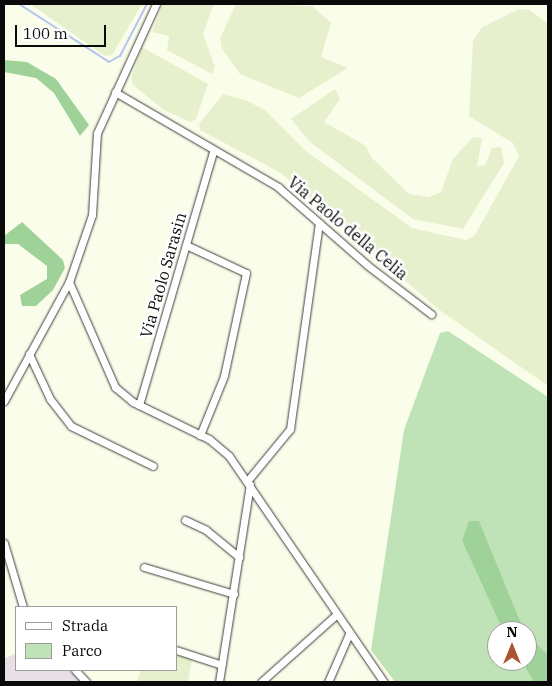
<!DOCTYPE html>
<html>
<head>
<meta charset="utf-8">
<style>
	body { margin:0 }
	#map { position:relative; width:552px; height:686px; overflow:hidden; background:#fafdea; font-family:"IBM Plex Serif",serif }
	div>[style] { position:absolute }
	.industrial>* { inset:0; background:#e9dfe6 }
	.farmland>* { inset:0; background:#e7f0cd }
	.green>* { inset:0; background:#bfe3b7 }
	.forest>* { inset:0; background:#9fd298 }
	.stream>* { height:2px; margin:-1px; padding:0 1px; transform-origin:1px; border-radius:1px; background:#b3c5ef }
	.roads { filter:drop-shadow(0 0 1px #3d3d3d) drop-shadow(0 0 1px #3d3d3d) }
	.street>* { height:7px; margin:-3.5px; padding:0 3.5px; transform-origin:3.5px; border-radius:3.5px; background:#fff }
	span { translate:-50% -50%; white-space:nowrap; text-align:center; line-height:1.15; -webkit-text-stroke:5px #fff; paint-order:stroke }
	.street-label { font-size:16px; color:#0a0a0a }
	.frame { position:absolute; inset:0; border:5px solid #0a0a0a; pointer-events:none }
	.legend { position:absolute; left:15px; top:606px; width:162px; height:65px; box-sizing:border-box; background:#fff; border:1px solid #9d9d9d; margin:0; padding:6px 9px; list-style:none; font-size:15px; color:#0a0a0a }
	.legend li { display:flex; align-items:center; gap:10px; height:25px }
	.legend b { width:25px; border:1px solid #9d9d9d }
	.north { position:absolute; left:487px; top:621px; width:50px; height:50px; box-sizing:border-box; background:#fff; border:1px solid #9d9d9d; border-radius:50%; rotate:0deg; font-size:14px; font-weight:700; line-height:20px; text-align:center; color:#0a0a0a }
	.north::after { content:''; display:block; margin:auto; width:18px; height:22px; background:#ac5431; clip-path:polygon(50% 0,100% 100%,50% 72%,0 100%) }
	.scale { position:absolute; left:15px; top:25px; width:91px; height:22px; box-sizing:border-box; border:2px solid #0a0a0a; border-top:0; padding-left:6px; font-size:15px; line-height:18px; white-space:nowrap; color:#0a0a0a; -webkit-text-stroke:4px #fff; paint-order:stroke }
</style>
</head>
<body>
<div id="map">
	<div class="industrial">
		<i style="clip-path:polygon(16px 653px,16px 670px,75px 670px,85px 682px,4px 682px,4px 659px)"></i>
	</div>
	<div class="farmland">
		<i style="clip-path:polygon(30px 4px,142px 4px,112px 55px,105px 56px)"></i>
		<i style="clip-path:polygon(163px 4px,214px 4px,203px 34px,215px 67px,212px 74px,167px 50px,169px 36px,152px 32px)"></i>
		<i style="clip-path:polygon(236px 4px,312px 6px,331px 23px,321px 57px,348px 68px,299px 98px,240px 74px,222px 49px,220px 38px)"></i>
		<i style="clip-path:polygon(519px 9px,530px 10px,548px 24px,548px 386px,438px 309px,281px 173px,200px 130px,199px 124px,223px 94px,245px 100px,265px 110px,307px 152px,412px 228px,466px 240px,475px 235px,519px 156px,513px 143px,469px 116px,473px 41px,482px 27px)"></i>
		<i style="clip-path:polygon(142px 47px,208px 84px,196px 119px,190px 122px,164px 110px,133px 85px,131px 79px)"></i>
		<i style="clip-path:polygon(335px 89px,340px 99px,324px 122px,366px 146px,372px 158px,409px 194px,429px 197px,441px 192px,453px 159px,473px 137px,482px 138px,477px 167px,485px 165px,492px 148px,501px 147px,504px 163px,463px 229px,413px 219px,310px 142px,291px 119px)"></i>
		<i style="clip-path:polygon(176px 653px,192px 659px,188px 682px,137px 682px,141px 670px,176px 670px)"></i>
	</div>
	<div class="green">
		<i style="clip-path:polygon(448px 331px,548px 397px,548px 655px,534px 645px,520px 625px,479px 522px,462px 541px,503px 631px,497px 631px,497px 661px,521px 661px,534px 682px,395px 682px,371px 650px,404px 430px,440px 333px)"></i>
	</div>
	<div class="forest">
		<i style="clip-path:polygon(4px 60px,27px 62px,56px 79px,89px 125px,80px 136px,54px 93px,36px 78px,4px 72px)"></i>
		<i style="clip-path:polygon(22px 222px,63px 260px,65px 268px,53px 290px,36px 306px,22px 306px,20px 295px,47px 279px,47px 266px,18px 244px,4px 244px,4px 236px)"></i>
		<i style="clip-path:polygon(469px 521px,479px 521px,524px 631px,503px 631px,462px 541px)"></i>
		<i style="clip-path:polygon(527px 635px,548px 655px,548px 682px,534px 682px,521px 661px,527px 661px)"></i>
	</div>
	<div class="stream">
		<i style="left:19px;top:4px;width:107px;rotate:32.8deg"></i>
		<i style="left:109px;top:62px;width:13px;rotate:-29deg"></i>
		<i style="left:120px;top:56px;width:59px;rotate:-62.6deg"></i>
	</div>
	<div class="roads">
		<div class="street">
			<i style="left:115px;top:92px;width:189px;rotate:30.2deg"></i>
			<i style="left:278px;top:187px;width:118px;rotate:41.2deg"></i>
			<i style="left:367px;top:265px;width:81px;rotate:37.4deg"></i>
			<i style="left:186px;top:245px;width:66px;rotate:25deg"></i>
			<i style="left:246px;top:273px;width:105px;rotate:102.1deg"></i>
			<i style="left:224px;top:376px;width:64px;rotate:112.1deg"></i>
			<i style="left:69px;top:282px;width:115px;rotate:66.3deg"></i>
			<i style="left:115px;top:387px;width:23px;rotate:40deg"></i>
			<i style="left:133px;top:402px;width:85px;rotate:26deg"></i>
			<i style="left:209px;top:439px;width:26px;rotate:40deg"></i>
			<i style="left:229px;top:456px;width:274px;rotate:55.6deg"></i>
			<i style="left:29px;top:354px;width:50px;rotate:65deg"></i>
			<i style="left:50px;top:399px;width:34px;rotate:52deg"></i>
			<i style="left:71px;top:426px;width:91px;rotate:26deg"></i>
			<i style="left:4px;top:401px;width:136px;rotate:-61.4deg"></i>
			<i style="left:69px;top:282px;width:71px;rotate:-71.1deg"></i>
			<i style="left:92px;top:215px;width:82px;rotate:-86.5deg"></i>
			<i style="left:97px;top:133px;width:142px;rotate:-65.4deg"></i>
			<i style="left:139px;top:405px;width:264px;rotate:-73.7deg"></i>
			<i style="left:248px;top:480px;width:66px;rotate:-50.5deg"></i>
			<i style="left:290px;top:429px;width:208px;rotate:-82deg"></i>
			<i style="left:185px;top:520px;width:23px;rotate:25deg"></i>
			<i style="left:206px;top:530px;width:43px;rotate:39.3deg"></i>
			<i style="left:4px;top:543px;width:67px;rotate:73.5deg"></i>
			<i style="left:144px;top:567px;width:94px;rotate:16.7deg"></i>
			<i style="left:176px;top:650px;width:48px;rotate:18.1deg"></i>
			<i style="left:75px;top:670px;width:16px;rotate:47deg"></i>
			<i style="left:219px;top:682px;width:200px;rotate:-81.1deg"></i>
			<i style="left:261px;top:682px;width:101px;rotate:-41.8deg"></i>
			<i style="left:328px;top:682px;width:52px;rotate:-66.4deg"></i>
		</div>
	</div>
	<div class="street-label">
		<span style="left:348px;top:228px;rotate:40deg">Via Paolo della Celia</span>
		<span style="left:163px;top:275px;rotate:-74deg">Via Paolo Sarasin</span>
	</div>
	<div class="frame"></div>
	<ul class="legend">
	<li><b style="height:6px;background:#fff"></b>Strada</li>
	<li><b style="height:14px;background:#bfe3b7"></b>Parco</li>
	</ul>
	<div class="north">N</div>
	<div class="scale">100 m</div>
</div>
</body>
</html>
